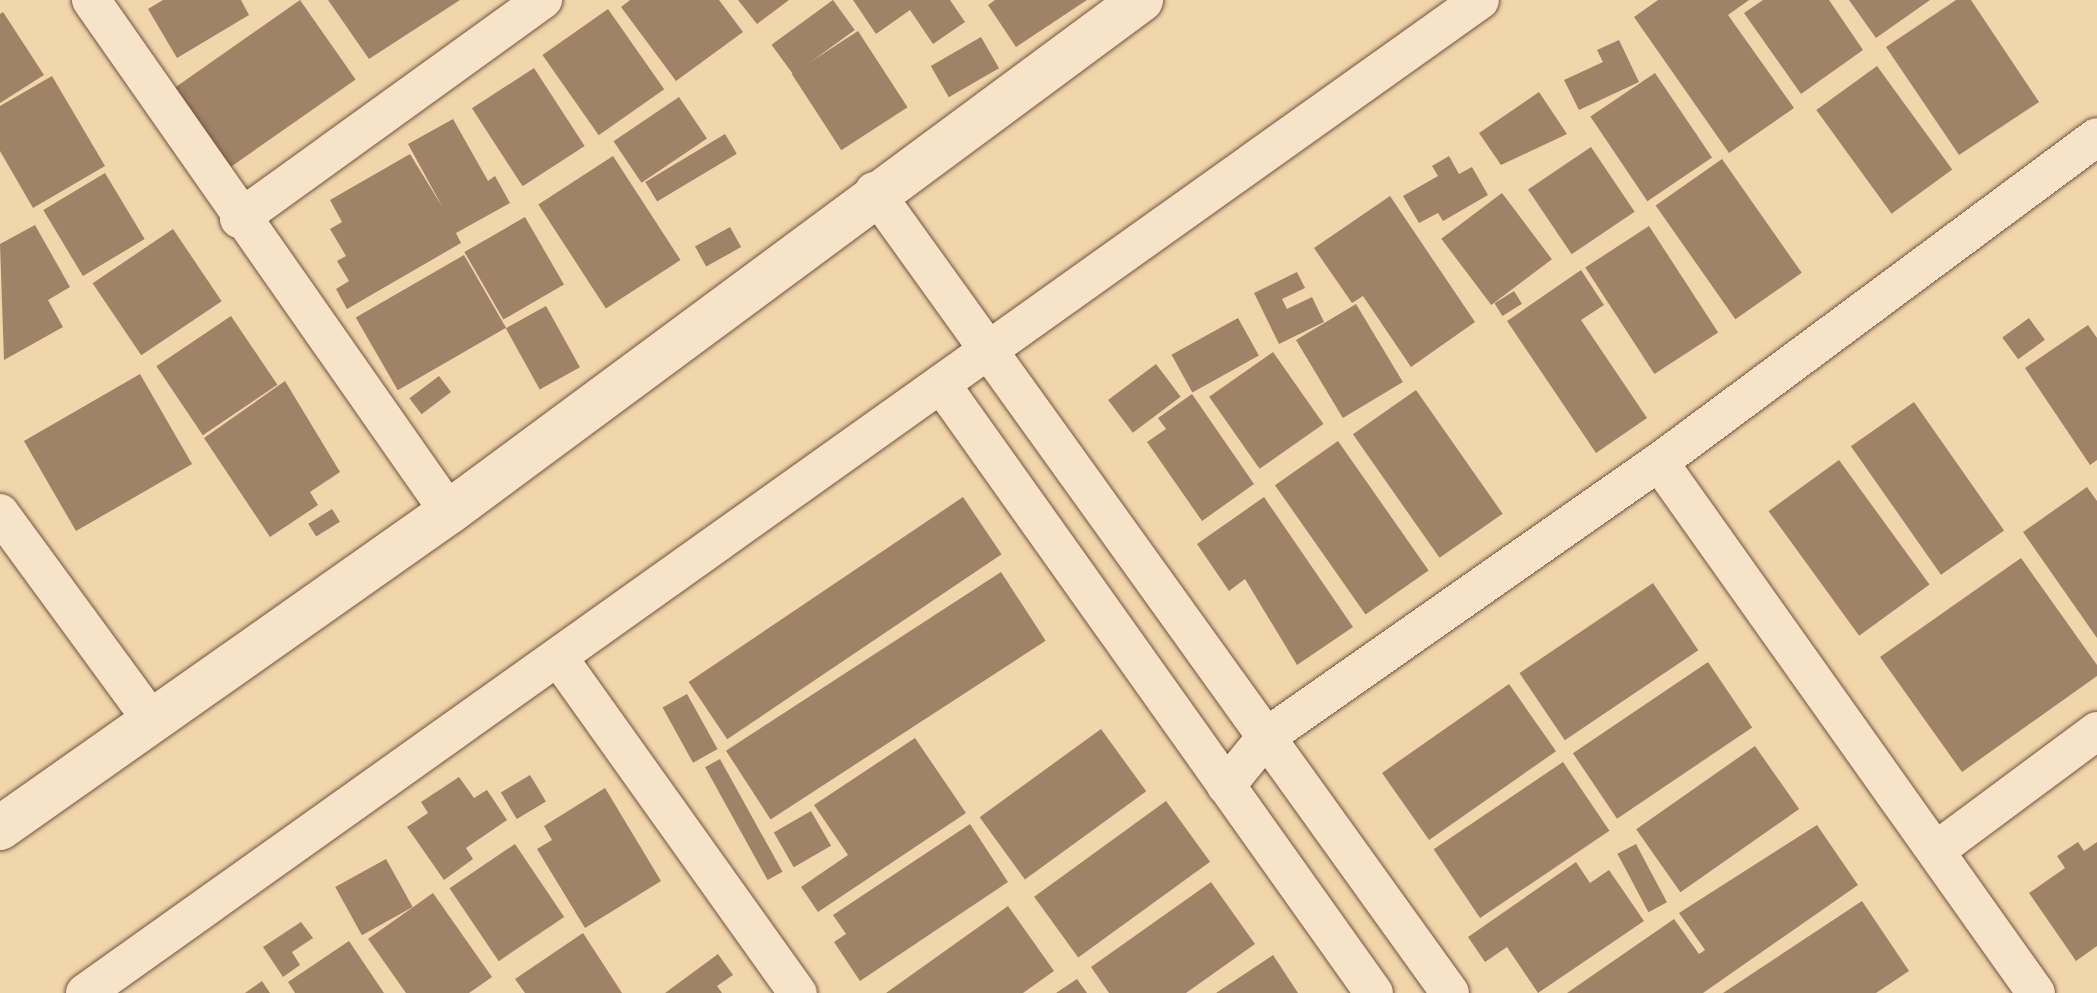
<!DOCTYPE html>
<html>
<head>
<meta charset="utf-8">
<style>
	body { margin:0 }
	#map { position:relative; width:2097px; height:993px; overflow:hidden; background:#f2d6ab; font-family:"IM FELL Great Primer",serif }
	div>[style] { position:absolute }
	.building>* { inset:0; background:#a08266; transform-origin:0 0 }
	.roads { filter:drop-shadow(0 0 2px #72543f) drop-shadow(0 0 2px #72543f) }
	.minor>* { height:38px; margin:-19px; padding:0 19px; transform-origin:19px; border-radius:19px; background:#f7e4c8 }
	.tertiary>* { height:44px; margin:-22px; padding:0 22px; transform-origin:22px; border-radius:22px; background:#f7e4c8 }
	span { translate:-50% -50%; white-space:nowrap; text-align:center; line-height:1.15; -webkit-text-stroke:6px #f7e4c8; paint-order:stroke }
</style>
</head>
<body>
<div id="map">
	<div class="building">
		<i style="clip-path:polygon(163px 0,241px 0,249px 15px,177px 58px,148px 9px)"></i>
		<i style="left:300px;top:0;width:97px;height:159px;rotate:55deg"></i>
		<i style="clip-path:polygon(328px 0,460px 0,369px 59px)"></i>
		<i style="clip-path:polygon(630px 0,719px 0,743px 32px,676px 81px,621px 7px)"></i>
		<i style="clip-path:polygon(738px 0,789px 0,757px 24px)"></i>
		<i style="left:833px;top:0;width:37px;height:76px;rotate:54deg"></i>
		<i style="clip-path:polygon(853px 0,950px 0,965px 22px,933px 44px,910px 10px,876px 34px)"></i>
		<i style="clip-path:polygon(995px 0,1087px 0,1016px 47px,988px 5px)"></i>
		<i style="clip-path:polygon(1658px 0,1749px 0,1728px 15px,1794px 108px,1729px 153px,1634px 17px)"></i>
		<i style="clip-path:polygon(1763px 0,1829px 0,1863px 50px,1801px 94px,1744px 13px)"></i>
		<i style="clip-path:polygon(1849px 0,1930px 0,1876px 38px)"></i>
		<i style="clip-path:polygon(1956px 0,1971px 0,2039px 102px,1959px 155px,1886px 47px)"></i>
		<i style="left:608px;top:9px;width:98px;height:80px;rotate:55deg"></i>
		<i style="clip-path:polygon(3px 12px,44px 75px,0 103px,0 14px)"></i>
		<i style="left:858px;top:31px;width:91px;height:79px;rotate:57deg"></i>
		<i style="left:981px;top:37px;width:36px;height:58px;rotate:60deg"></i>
		<i style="clip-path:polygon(1619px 40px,1639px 82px,1579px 110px,1564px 80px,1603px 62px,1597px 50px)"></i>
		<i style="left:1877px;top:66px;width:128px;height:75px;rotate:54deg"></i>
		<i style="left:534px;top:68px;width:93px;height:74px;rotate:57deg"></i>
		<i style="left:1655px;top:73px;width:102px;height:78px;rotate:56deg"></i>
		<i style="clip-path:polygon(52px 76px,105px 166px,33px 208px,0 151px,0 106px)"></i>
		<i style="clip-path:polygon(1539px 92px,1567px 134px,1501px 165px,1479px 133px)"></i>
		<i style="left:679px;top:97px;width:50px;height:79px;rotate:56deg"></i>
		<i style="clip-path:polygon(453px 119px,488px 181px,495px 176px,510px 203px,456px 233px,461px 243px,347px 309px,336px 289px,349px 281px,337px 261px,346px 256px,330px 229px,342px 222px,330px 200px,410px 154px,443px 208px,408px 144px)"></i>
		<i style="left:725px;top:134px;width:23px;height:93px;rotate:59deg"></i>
		<i style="left:1591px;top:147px;width:78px;height:76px;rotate:56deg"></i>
		<i style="left:613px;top:156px;width:124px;height:89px;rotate:57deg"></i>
		<i style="clip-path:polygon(1449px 156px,1459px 174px,1472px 167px,1488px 195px,1443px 221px,1438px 213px,1419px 223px,1403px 196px,1438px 176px,1432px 166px)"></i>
		<i style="left:1722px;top:159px;width:139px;height:81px;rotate:55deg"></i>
		<i style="left:105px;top:173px;width:77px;height:72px;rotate:59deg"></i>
		<i style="left:1502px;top:193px;width:83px;height:76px;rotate:53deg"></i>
		<i style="clip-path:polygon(1390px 196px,1475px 322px,1411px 367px,1363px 296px,1352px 303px,1314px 248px)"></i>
		<i style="left:525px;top:217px;width:78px;height:70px;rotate:60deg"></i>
		<i style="clip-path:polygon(35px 225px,70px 287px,48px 300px,63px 327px,4px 360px,0 244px)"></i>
		<i style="left:1649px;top:226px;width:127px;height:76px;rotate:57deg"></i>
		<i style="left:730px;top:227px;width:23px;height:40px;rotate:61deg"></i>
		<i style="left:173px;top:229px;width:87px;height:97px;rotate:56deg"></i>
		<i style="left:464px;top:255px;width:84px;height:125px;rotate:60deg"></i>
		<i style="clip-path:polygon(1581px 270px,1604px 305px,1581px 320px,1647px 418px,1596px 453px,1507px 321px)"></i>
		<i style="clip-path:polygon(1297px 272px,1305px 288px,1282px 299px,1287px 309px,1312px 297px,1324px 322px,1279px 344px,1254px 293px)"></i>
		<i style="left:1514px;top:291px;width:15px;height:23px;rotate:58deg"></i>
		<i style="left:1356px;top:304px;width:91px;height:70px;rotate:59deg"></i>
		<i style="left:546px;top:306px;width:70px;height:46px;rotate:61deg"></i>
		<i style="left:231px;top:316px;width:83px;height:90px;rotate:56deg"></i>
		<i style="left:1238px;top:318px;width:43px;height:76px;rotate:61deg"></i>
		<i style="left:2029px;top:318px;width:27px;height:33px;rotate:54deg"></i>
		<i style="clip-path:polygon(2088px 325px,2097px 338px,2097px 460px,2090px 465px,2025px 368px)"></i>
		<i style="left:1273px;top:352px;width:88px;height:78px;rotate:55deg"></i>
		<i style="left:1156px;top:364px;width:41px;height:60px;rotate:53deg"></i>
		<i style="left:140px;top:374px;width:104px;height:134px;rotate:60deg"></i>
		<i style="left:439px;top:376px;width:20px;height:37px;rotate:53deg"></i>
		<i style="clip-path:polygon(285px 381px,340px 472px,310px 492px,318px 505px,270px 537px,204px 438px)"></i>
		<i style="left:1416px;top:390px;width:151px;height:77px;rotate:55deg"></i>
		<i style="clip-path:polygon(1192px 394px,1254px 484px,1202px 521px,1147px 442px,1166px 429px,1158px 418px)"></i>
		<i style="left:1914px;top:402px;width:157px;height:77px;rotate:55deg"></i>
		<i style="left:1338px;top:441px;width:158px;height:77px;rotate:55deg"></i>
		<i style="left:1839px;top:460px;width:154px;height:87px;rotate:54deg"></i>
		<i style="clip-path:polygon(2087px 487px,2097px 501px,2097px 638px,2023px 532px)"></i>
		<i style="left:963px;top:497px;width:69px;height:331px;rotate:56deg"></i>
		<i style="clip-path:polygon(1264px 497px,1353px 627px,1297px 665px,1245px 579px,1229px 591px,1197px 544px)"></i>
		<i style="left:332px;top:509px;width:15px;height:28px;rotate:58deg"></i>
		<i style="clip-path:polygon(2021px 558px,2097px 665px,2097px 676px,1962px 772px,1880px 657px)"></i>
		<i style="left:1001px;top:572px;width:82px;height:328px;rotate:57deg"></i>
		<i style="left:1653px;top:583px;width:81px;height:161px;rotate:56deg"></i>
		<i style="left:1708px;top:662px;width:79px;height:163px;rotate:56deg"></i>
		<i style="left:1509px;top:684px;width:82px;height:155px;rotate:55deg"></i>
		<i style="left:687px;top:694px;width:63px;height:28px;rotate:61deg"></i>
		<i style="left:1101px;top:729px;width:77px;height:150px;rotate:54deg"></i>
		<i style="clip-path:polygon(915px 738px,966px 813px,818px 912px,801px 887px,848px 855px,814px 805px)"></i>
		<i style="left:1755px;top:746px;width:77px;height:145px;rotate:55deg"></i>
		<i style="left:720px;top:759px;width:129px;height:17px;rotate:61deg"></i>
		<i style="left:1563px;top:762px;width:83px;height:156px;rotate:56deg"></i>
		<i style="left:530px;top:775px;width:31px;height:34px;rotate:59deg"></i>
		<i style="clip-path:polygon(459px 777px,474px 798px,487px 790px,507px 820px,466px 848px,473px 859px,444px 880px,407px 827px,428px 813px,421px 802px)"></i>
		<i style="clip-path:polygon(605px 788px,661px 881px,585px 928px,537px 849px,552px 840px,544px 826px)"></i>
		<i style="left:1166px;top:801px;width:75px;height:163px;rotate:54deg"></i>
		<i style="left:811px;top:811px;width:40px;height:43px;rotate:60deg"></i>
		<i style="clip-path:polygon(970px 824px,1008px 882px,860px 981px,834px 942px,846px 934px,833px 915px)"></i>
		<i style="clip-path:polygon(1817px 825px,1858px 885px,1703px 993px,1567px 993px,1674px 919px,1699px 954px,1705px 950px,1679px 913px)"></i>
		<i style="clip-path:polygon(2078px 842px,2084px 851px,2097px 842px,2097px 946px,2076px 961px,2029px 893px,2065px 868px,2057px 856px)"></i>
		<i style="left:515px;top:844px;width:88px;height:79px;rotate:56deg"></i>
		<i style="left:1636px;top:844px;width:66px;height:21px;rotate:62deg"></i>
		<i style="left:386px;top:859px;width:55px;height:58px;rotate:61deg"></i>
		<i style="clip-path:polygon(1576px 862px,1590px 883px,1609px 870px,1644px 921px,1538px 993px,1507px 947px,1485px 962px,1468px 937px)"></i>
		<i style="clip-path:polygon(1211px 882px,1255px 944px,1186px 993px,1109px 993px,1091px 967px)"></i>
		<i style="clip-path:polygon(433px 893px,492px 977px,469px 993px,406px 993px,368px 939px)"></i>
		<i style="clip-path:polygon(1862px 901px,1909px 971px,1876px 993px,1723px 993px)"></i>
		<i style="clip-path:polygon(1008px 906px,1054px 971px,1023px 993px,886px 993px)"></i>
		<i style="clip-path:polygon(301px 922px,313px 938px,292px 952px,300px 965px,283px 977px,263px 947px)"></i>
		<i style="clip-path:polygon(583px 933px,622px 993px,525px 993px,515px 979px)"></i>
		<i style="clip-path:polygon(349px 941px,384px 993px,295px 993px,288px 982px)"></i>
		<i style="clip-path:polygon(718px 954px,733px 975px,717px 986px,722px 993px,665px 993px)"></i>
		<i style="clip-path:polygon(1273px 955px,1298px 993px,1216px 993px)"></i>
		<i style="clip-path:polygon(1077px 979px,1087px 993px,1056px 993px)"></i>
		<i style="clip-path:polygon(262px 981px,270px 993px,245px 993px)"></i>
	</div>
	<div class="roads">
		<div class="minor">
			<i style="left:91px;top:0;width:625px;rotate:55.04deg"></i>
			<i style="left:874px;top:191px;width:987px;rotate:54.31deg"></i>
			<i style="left:239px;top:219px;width:375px;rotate:-35.8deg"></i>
			<i style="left:941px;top:384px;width:747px;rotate:54.59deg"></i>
			<i style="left:1659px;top:462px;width:651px;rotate:54.63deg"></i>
			<i style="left:0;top:513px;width:255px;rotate:53.8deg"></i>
			<i style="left:558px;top:657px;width:413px;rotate:54.5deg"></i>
			<i style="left:1226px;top:786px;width:63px;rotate:-50.8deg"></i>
			<i style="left:1266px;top:737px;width:480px;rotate:-35deg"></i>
			<i style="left:1659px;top:462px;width:545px;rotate:-36.58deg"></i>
			<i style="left:1938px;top:849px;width:198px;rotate:-36.6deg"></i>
			<i style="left:85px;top:993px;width:1712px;rotate:-35.44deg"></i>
		</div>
		<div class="tertiary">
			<i style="left:0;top:828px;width:549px;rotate:-35.14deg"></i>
			<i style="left:449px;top:512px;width:861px;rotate:-36.5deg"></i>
		</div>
	</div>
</div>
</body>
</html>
